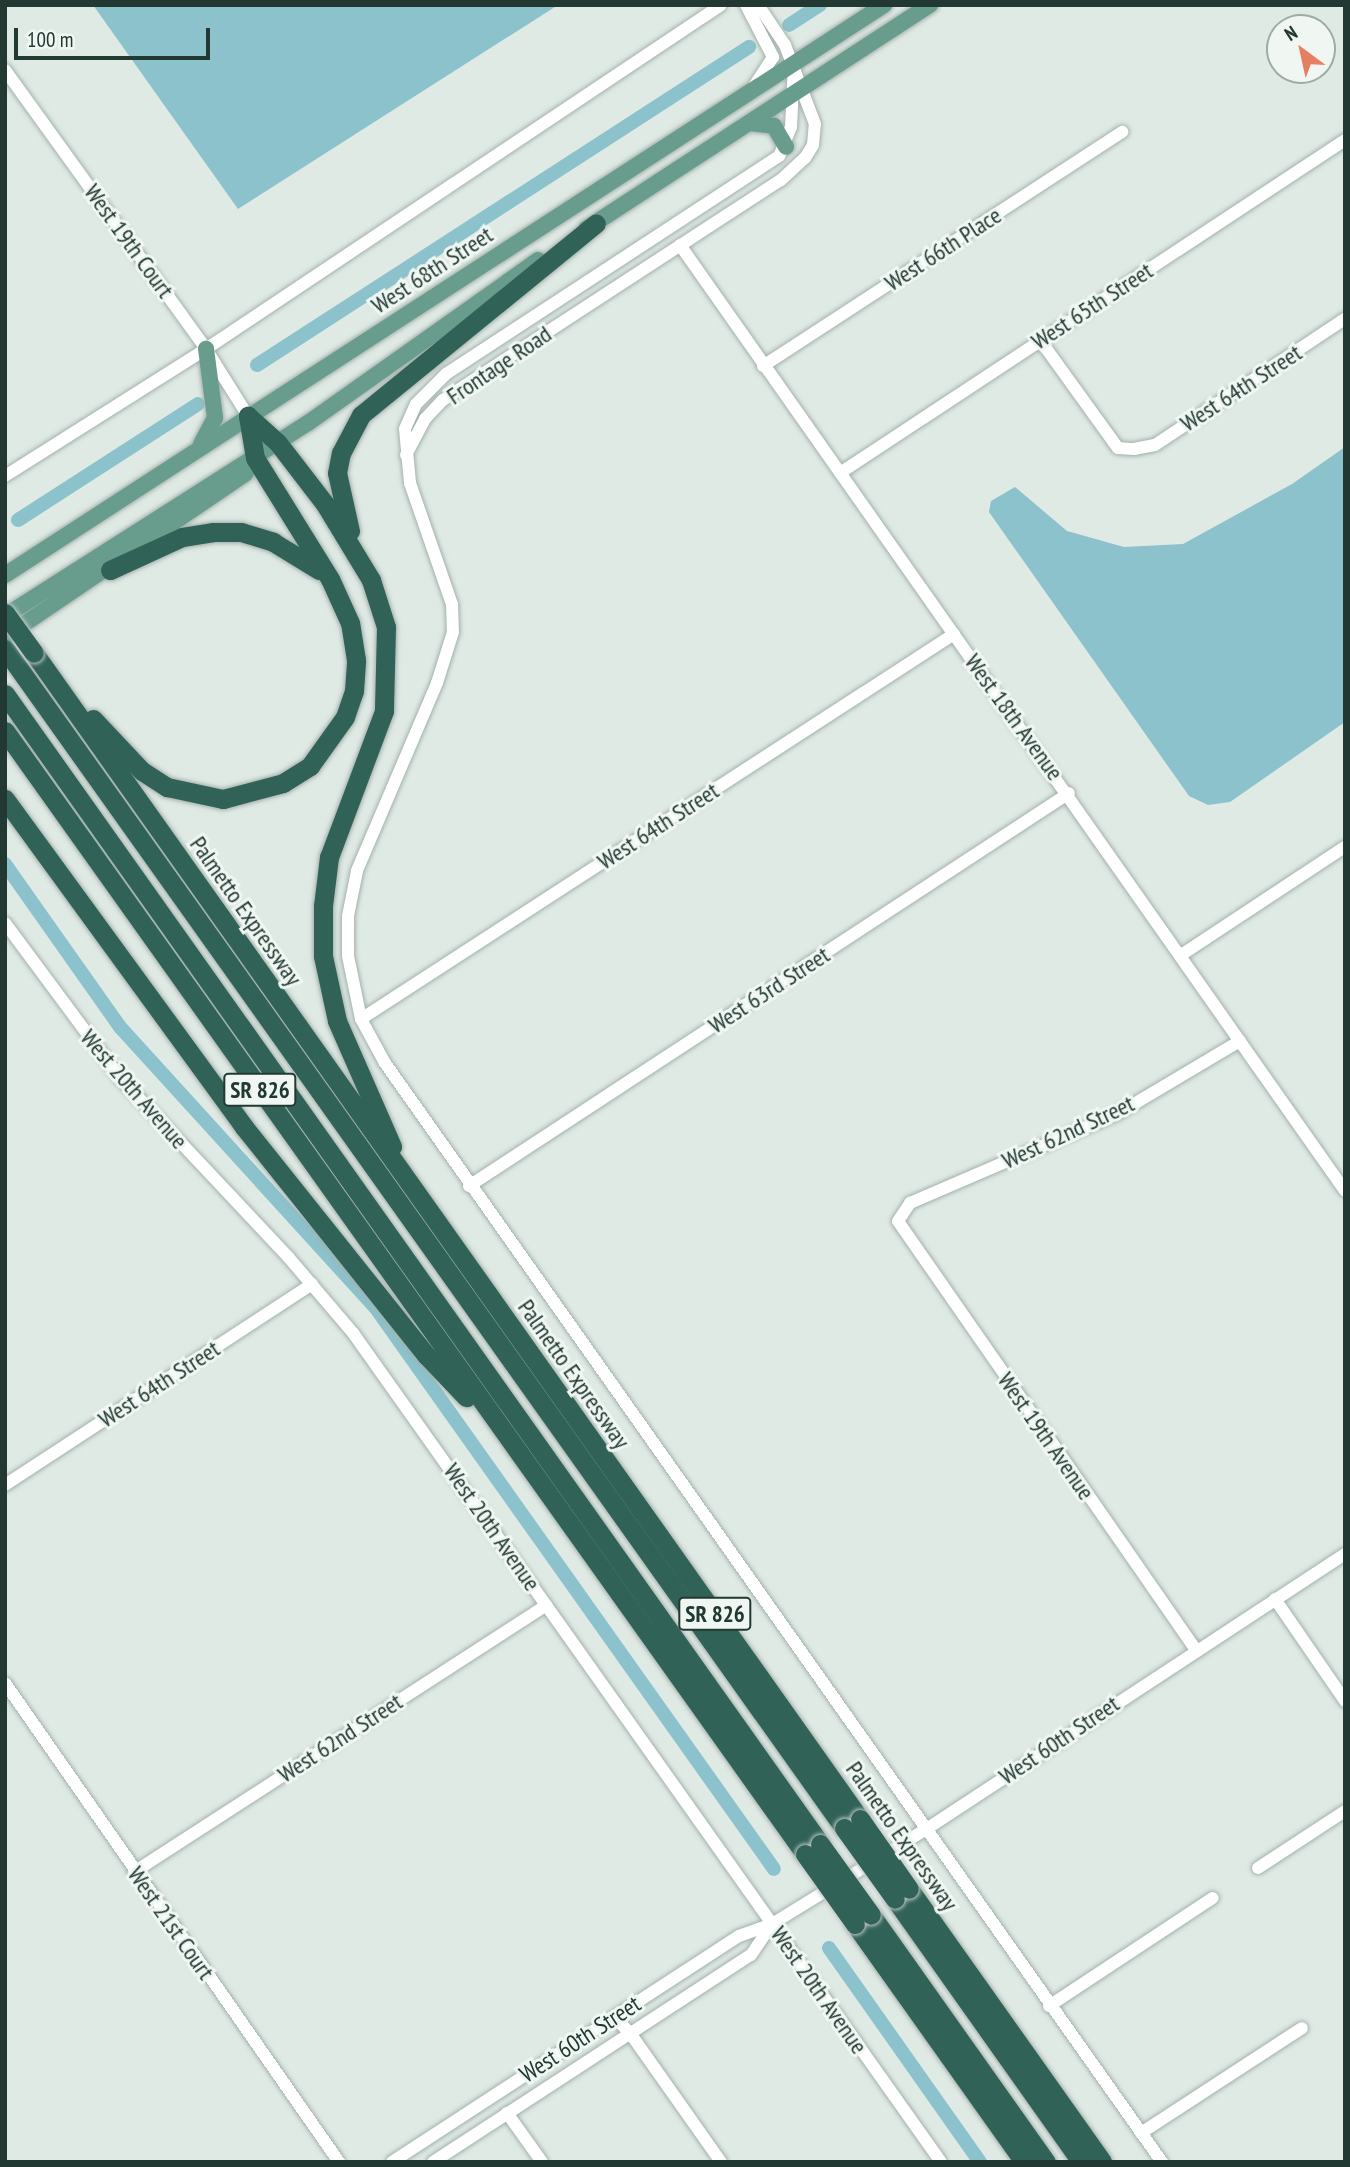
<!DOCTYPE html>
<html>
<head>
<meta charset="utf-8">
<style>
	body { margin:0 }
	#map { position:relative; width:1350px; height:2167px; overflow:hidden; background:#e0eae5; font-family:"PT Sans Narrow",sans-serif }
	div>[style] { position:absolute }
	.water>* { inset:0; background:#8cc2cb }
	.canal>* { height:14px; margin:-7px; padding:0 7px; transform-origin:7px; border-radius:7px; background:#8cc2cb }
	.roads { filter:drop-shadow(0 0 2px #a3b1ac) drop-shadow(0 0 2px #a3b1ac) }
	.minor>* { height:12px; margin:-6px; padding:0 6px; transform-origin:6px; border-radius:6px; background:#fff }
	.major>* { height:16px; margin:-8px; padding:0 8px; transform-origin:8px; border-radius:8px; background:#689c8d }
	.highway>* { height:19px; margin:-9.5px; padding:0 9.5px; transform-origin:9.5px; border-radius:9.5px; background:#306257 }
	.bridges { filter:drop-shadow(0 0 2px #c1c7c6) drop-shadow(0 0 2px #c1c7c6) }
	.highway-bridge>* { height:19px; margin:-9.5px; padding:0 9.5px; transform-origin:9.5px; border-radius:9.5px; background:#306257 }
	span { translate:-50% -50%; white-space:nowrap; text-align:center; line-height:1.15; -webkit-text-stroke:6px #f0f7f3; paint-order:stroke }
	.shield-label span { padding:2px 5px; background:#f0f7f3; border:2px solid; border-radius:5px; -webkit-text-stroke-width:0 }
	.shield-label { font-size:23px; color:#223832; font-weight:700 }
	.street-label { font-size:24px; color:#223832 }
	.frame { position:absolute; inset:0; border:7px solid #223832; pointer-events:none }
	.north { position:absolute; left:1266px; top:14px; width:70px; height:70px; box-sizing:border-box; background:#f0f7f3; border:2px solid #9eaba6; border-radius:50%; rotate:327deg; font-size:19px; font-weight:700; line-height:28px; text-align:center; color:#223832 }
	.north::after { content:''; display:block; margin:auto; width:24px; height:32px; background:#e67f61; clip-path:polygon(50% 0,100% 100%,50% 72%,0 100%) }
	.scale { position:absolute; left:14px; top:28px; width:196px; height:32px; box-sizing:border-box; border:4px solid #223832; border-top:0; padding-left:9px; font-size:21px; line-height:24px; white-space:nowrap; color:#223832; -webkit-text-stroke:5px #f0f7f3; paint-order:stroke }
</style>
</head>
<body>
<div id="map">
	<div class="water">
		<i style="clip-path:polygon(93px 5px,558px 5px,238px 209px)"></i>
		<i style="clip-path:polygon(1345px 447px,1345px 722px,1230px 802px,1208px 805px,1189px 796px,989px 512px,991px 501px,1015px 487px,1067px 531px,1124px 547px,1183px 544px,1292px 484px)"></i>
	</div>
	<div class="canal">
		<i style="left:789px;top:25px;width:37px;rotate:-33deg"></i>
		<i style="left:257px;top:365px;width:586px;rotate:-32.88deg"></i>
		<i style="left:18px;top:520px;width:214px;rotate:-32.8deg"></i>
		<i style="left:5px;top:864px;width:199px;rotate:54.8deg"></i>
		<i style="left:120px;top:1027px;width:379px;rotate:47.7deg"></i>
		<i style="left:375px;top:1307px;width:689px;rotate:54.63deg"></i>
		<i style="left:829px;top:1948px;width:262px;rotate:54.8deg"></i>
	</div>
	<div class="roads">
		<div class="minor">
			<i style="left:746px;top:5px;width:59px;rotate:62.6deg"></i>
			<i style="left:773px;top:57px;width:35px;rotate:123deg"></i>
			<i style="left:794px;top:64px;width:63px;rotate:92.7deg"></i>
			<i style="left:791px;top:127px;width:31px;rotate:112deg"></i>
			<i style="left:779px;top:156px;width:398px;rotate:146.8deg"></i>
			<i style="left:446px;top:374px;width:42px;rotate:135deg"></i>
			<i style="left:416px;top:404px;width:27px;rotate:114deg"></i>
			<i style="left:405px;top:429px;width:54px;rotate:84.7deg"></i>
			<i style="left:410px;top:483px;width:128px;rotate:70.9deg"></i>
			<i style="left:452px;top:604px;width:28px;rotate:88deg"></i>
			<i style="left:453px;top:632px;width:53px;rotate:107.4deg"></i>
			<i style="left:437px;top:683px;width:204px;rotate:113.1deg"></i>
			<i style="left:357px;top:871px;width:46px;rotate:101.3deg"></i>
			<i style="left:348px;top:916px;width:40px;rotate:90deg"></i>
			<i style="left:348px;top:956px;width:64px;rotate:78.3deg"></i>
			<i style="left:361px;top:1019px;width:50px;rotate:61.4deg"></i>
			<i style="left:385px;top:1063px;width:1346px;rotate:54.74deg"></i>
			<i style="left:5px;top:70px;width:344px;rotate:54.2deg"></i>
			<i style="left:206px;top:349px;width:79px;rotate:57.9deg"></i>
			<i style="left:680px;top:245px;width:1156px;rotate:54.89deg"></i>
			<i style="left:1040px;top:340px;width:133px;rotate:54.2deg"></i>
			<i style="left:1118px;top:448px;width:16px;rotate:4deg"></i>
			<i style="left:1134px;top:449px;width:21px;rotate:-11deg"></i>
			<i style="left:1155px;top:445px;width:228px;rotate:-33.6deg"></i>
			<i style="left:763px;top:366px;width:429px;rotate:-33.1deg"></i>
			<i style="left:406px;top:455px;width:41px;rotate:-62.2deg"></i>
			<i style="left:425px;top:419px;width:26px;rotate:-47deg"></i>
			<i style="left:443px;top:400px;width:403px;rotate:-33.1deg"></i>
			<i style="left:781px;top:180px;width:33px;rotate:-43deg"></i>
			<i style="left:805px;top:158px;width:15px;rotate:-58deg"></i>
			<i style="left:813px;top:145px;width:21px;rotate:-85deg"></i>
			<i style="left:815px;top:124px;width:85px;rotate:-110.8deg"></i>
			<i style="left:785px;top:45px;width:48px;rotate:-124deg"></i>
			<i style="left:840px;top:473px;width:605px;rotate:-33.4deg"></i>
			<i style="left:5px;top:476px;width:238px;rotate:-32.3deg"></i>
			<i style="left:206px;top:349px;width:619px;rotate:-33.74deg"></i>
			<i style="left:5px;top:923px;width:194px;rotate:53.4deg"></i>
			<i style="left:121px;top:1079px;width:245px;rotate:46.8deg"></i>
			<i style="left:289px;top:1258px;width:99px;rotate:49.5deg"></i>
			<i style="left:353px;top:1333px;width:1016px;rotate:54.65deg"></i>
			<i style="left:1181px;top:955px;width:196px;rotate:-33.4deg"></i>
			<i style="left:361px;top:1019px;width:707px;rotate:-32.99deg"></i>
			<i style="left:469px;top:1186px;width:717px;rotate:-33.22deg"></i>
			<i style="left:5px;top:1485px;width:367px;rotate:-33.2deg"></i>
			<i style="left:1275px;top:1599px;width:124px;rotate:55.5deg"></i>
			<i style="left:1196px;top:1650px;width:522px;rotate:-124.79deg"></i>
			<i style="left:898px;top:1221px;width:22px;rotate:-56deg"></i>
			<i style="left:910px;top:1203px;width:225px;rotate:-23.3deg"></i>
			<i style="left:1117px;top:1114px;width:143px;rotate:-30.7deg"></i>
			<i style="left:5px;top:1683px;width:584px;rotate:55.11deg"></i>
			<i style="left:1258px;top:1868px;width:104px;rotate:-33.2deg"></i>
			<i style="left:134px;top:1872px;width:491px;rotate:-32.9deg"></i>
			<i style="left:1049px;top:2006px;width:196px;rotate:-33.4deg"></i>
			<i style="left:614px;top:2017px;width:23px;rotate:45deg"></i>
			<i style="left:630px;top:2033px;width:158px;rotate:54.8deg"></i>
			<i style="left:507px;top:2113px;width:60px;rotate:54.5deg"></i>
			<i style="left:1141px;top:2133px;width:192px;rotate:-33.1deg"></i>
			<i style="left:392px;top:2162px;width:414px;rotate:-33.1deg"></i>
			<i style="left:739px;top:1936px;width:35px;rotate:-20deg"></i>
			<i style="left:772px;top:1924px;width:180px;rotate:-31.6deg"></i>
			<i style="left:925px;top:1830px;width:503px;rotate:-33.31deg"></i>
			<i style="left:433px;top:2162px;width:379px;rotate:-33.1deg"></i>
			<i style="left:751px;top:1955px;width:37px;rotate:-56deg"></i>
		</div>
		<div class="major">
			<i style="left:750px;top:123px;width:24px;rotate:7deg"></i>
			<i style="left:774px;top:126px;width:24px;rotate:60deg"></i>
			<i style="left:586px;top:229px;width:411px;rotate:-33.1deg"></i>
			<i style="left:201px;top:444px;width:30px;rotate:-62deg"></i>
			<i style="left:215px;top:418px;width:70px;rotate:-97.4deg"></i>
			<i style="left:5px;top:575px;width:1048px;rotate:-32.96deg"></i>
			<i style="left:5px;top:616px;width:359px;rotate:-32.5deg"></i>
			<i style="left:308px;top:423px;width:282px;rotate:-35.3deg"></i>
			<i style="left:5px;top:637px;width:290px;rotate:-34.2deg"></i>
			<i style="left:245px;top:474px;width:19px;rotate:-58deg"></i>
		</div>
		<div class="highway">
			<i style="left:248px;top:416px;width:40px;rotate:42deg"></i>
			<i style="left:278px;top:443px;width:77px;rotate:52.4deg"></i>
			<i style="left:325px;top:504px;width:89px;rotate:58.8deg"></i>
			<i style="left:371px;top:580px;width:49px;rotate:72.3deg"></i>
			<i style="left:386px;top:627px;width:84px;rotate:91.4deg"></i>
			<i style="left:384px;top:711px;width:156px;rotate:110.6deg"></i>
			<i style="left:329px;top:857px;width:49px;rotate:97deg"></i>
			<i style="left:323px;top:906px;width:50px;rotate:90deg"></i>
			<i style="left:323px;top:956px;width:66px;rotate:77.8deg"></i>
			<i style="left:337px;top:1021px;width:137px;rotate:66.3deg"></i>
			<i style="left:350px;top:531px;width:59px;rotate:-102.6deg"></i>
			<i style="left:337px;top:473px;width:20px;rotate:-79deg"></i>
			<i style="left:341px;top:453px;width:43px;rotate:-62.2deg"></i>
			<i style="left:361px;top:415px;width:303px;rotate:-39.2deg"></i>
			<i style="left:110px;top:570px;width:79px;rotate:-24.6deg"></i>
			<i style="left:182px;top:537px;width:32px;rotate:-9deg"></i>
			<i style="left:214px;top:532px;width:27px"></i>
			<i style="left:241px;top:532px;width:34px;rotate:17deg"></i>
			<i style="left:273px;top:542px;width:54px;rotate:31.3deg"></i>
			<i style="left:5px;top:649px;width:1447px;rotate:54.56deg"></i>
			<i style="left:34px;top:653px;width:1429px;rotate:54.69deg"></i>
			<i style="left:5px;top:694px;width:1410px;rotate:54.67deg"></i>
			<i style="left:93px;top:719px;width:71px;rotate:46.7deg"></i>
			<i style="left:142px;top:771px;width:30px;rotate:33deg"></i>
			<i style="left:167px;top:787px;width:57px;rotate:12.1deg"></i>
			<i style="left:223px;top:799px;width:62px;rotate:-14.9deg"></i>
			<i style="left:283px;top:783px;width:32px;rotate:-32deg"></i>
			<i style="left:310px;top:766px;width:60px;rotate:-54.5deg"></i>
			<i style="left:345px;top:717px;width:28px;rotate:-71deg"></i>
			<i style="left:354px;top:691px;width:31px;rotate:-86deg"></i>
			<i style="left:356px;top:660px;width:37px;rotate:-99deg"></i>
			<i style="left:350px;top:623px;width:48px;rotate:-114.4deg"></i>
			<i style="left:330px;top:579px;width:142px;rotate:-121.8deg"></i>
			<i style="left:255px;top:458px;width:43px;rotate:-99.5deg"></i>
			<i style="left:5px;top:731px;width:1379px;rotate:54.53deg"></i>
			<i style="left:5px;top:799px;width:406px;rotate:53.9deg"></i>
			<i style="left:244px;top:1127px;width:293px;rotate:51.4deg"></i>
			<i style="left:427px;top:1356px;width:57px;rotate:46.4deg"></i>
			<i style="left:909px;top:1889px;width:334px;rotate:54.7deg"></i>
			<i style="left:895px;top:1899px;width:322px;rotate:54.7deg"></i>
			<i style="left:871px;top:1915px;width:303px;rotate:54.7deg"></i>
			<i style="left:855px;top:1924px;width:292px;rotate:54.6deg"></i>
		</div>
	</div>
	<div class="bridges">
		<div class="highway-bridge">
			<i style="left:5px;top:613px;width:49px;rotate:54.1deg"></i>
			<i style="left:860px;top:1819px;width:85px;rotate:55deg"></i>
			<i style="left:844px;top:1828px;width:87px;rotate:54.3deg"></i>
			<i style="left:820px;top:1844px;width:87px;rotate:54.3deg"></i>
			<i style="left:805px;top:1854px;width:86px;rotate:54.5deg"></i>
		</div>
	</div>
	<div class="shield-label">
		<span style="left:260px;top:1090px">SR 826</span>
		<span style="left:715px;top:1614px">SR 826</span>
	</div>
	<div class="street-label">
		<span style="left:129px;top:241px;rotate:54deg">West 19th Court</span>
		<span style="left:943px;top:249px;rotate:-33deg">West 66th Place</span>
		<span style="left:432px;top:270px;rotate:-33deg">West 68th Street</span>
		<span style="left:1092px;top:306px;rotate:-33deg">West 65th Street</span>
		<span style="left:499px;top:365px;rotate:-34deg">Frontage Road</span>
		<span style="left:1241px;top:388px;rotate:-33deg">West 64th Street</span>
		<span style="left:1014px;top:717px;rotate:54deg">West 18th Avenue</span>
		<span style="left:658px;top:826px;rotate:-33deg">West 64th Street</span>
		<span style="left:246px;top:911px;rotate:55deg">Palmetto Expressway</span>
		<span style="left:769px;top:990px;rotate:-33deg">West 63rd Street</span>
		<span style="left:134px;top:1089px;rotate:49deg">West 20th Avenue</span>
		<span style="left:1068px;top:1132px;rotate:-25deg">West 62nd Street</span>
		<span style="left:574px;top:1374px;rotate:55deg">Palmetto Expressway</span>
		<span style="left:159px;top:1384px;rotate:-33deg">West 64th Street</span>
		<span style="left:1046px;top:1436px;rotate:55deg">West 19th Avenue</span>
		<span style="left:492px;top:1527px;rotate:55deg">West 20th Avenue</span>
		<span style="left:340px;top:1738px;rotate:-33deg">West 62nd Street</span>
		<span style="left:1059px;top:1740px;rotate:-34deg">West 60th Street</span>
		<span style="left:902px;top:1836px;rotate:55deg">Palmetto Expressway</span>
		<span style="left:171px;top:1923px;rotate:55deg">West 21st Court</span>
		<span style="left:819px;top:1990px;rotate:55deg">West 20th Avenue</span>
		<span style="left:580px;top:2039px;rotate:-33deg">West 60th Street</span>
	</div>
	<div class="frame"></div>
	<div class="north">N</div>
	<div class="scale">100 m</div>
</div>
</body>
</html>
